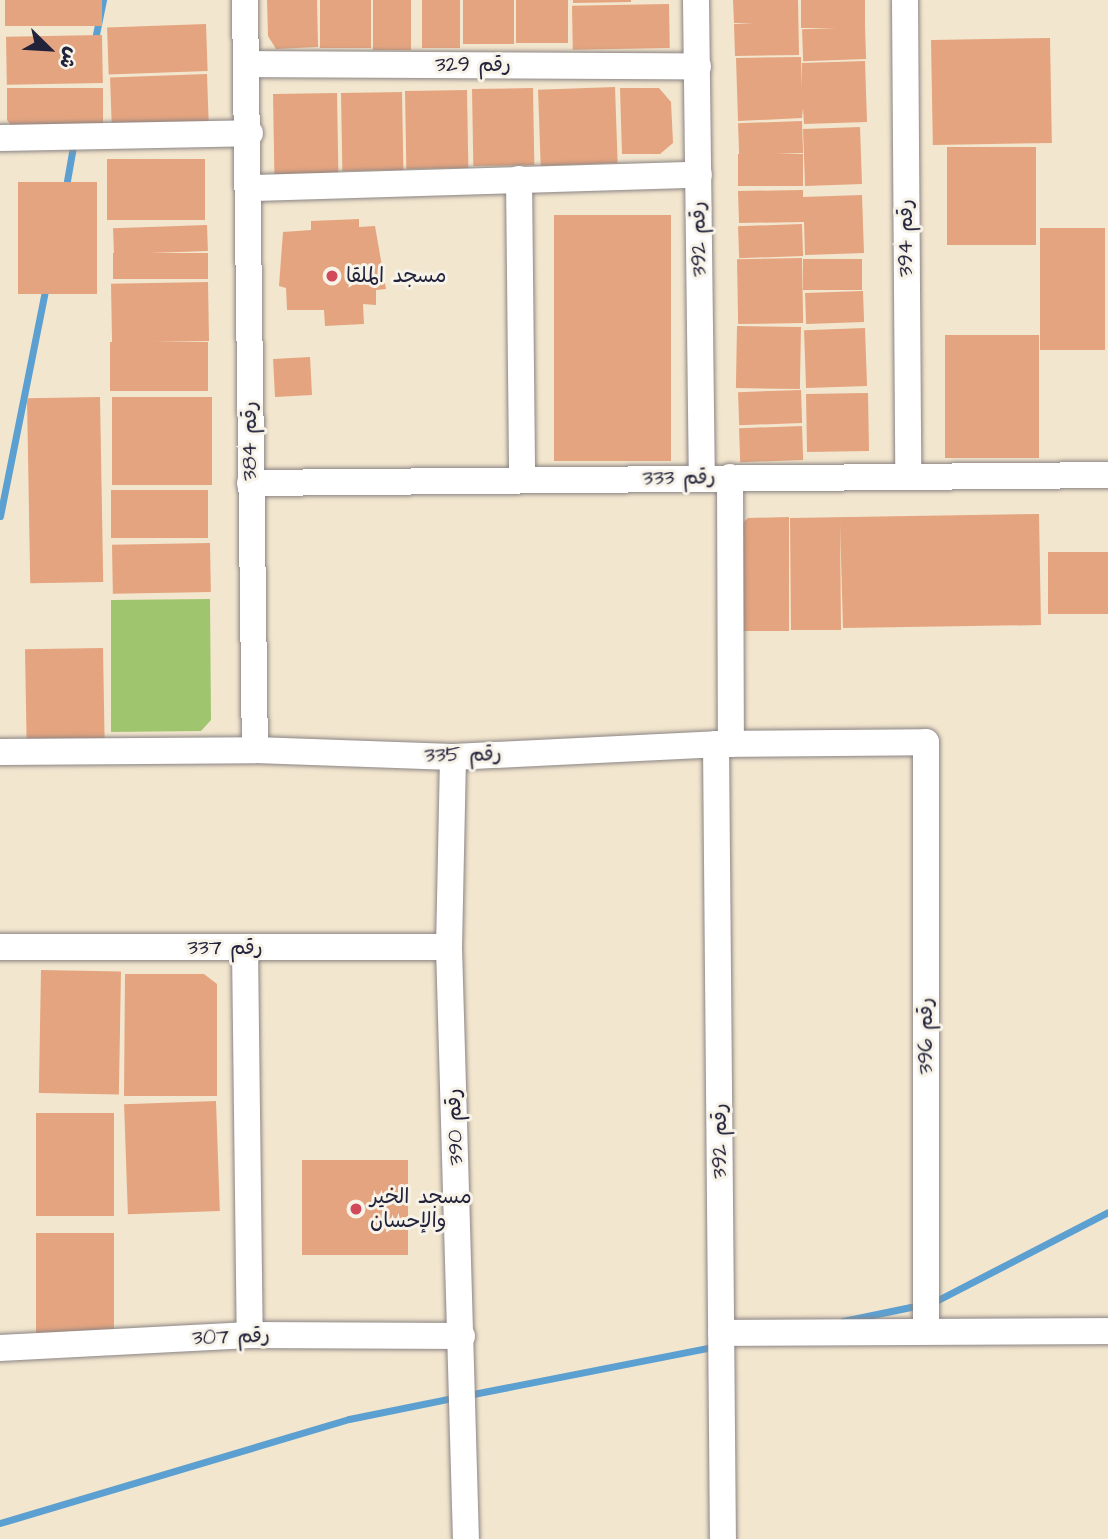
<!DOCTYPE html>
<html>
<head>
<meta charset="utf-8">
<style>
	body { margin:0 }
	#map { position:relative; width:1108px; height:1539px; overflow:hidden; background:#f3e6ce; font-family:"Architects Daughter","Playpen Sans Arabic",sans-serif }
	div>[style] { position:absolute }
	.green>* { inset:0; background:#a0c56f }
	.stream>* { height:7px; margin:-3.5px; padding:0 3.5px; transform-origin:3.5px; border-radius:3.5px; background:#5ca0d1 }
	.building>* { inset:0; background:#e4a47f; transform-origin:0 0 }
	.roads { filter:drop-shadow(0 0 2px #8a8484) drop-shadow(0 0 2px #8a8484) }
	.minor>* { height:26px; margin:-13px; padding:0 13px; transform-origin:13px; border-radius:13px; background:#fff }
	.dots>* { width:19px; height:19px; translate:-50% -50%; box-sizing:border-box; border:4px solid #f7f3e8; border-radius:50% }
	span { translate:-50% -50%; white-space:nowrap; text-align:center; line-height:1.15; -webkit-text-stroke:6px #f7f3e8; paint-order:stroke }
	.street-label { font-size:21px; color:#22223b }
	.poi-label { font-size:21px; color:#22223b }
	.left { translate:0 -50%; text-align:left }
	.north { position:absolute; left:14px; top:14px; width:70px; height:70px; -webkit-text-stroke:5px #f7f3e8; paint-order:stroke; rotate:114deg; font-size:19px; font-weight:700; line-height:28px; text-align:center; color:#22223b }
	.north::after { content:''; display:block; margin:auto; width:24px; height:32px; background:#22223b; clip-path:polygon(50% 0,100% 100%,50% 72%,0 100%) }
</style>
</head>
<body>
<div id="map">
	<div class="green">
		<i style="clip-path:polygon(210px 599px,211px 720px,201px 731px,111px 732px,111px 600px)"></i>
	</div>
	<div class="stream">
		<i style="left:94px;top:44px;width:45px;rotate:-78.4deg"></i>
		<i style="left:65px;top:192px;width:52px;rotate:-80deg"></i>
		<i style="left:0;top:516px;width:235px;rotate:-78.7deg"></i>
		<i style="left:932px;top:1303px;width:198px;rotate:-27.3deg"></i>
		<i style="left:843px;top:1321px;width:79px;rotate:-11.7deg"></i>
		<i style="left:468px;top:1395px;width:255px;rotate:-11.1deg"></i>
		<i style="left:0;top:1523px;width:364px;rotate:-16.6deg"></i>
		<i style="left:349px;top:1419px;width:110px;rotate:-11.5deg"></i>
	</div>
	<div class="building">
		<i style="left:5px;top:0;width:97px;height:26px"></i>
		<i style="clip-path:polygon(267px 0,317px 0,318px 47px,276px 49px,268px 36px)"></i>
		<i style="left:320px;top:0;width:51px;height:48px"></i>
		<i style="left:373px;top:0;width:38px;height:50px"></i>
		<i style="left:422px;top:0;width:38px;height:48px"></i>
		<i style="left:463px;top:0;width:51px;height:44px"></i>
		<i style="left:516px;top:0;width:52px;height:43px"></i>
		<i style="clip-path:polygon(573px 0,631px 0,631px 2px,573px 3px)"></i>
		<i style="clip-path:polygon(733px 0,798px 0,799px 55px,735px 56px,734px 24px,754px 23px,734px 23px)"></i>
		<i style="left:801px;top:0;width:64px;height:28px"></i>
		<i style="left:669px;top:4px;width:44px;height:97px;rotate:89deg"></i>
		<i style="left:206px;top:24px;width:47px;height:99px;rotate:88deg"></i>
		<i style="left:865px;top:27px;width:32px;height:63px;rotate:88deg"></i>
		<i style="left:102px;top:35px;width:48px;height:96px;rotate:89deg"></i>
		<i style="left:1050px;top:38px;width:105px;height:119px;rotate:89deg"></i>
		<i style="clip-path:polygon(801px 57px,802px 89px,802px 63px,865px 61px,867px 122px,804px 124px,803px 108px,802px 118px,738px 121px,736px 58px)"></i>
		<i style="left:207px;top:74px;width:52px;height:97px;rotate:88deg"></i>
		<i style="left:615px;top:87px;width:76px;height:77px;rotate:88deg"></i>
		<i style="clip-path:polygon(7px 88px,103px 88px,103px 131px,15px 131px,7px 120px)"></i>
		<i style="left:533px;top:88px;width:77px;height:61px;rotate:89deg"></i>
		<i style="clip-path:polygon(620px 88px,659px 88px,671px 102px,673px 143px,660px 154px,622px 154px)"></i>
		<i style="left:467px;top:90px;width:78px;height:62px;rotate:89deg"></i>
		<i style="left:402px;top:92px;width:78px;height:61px;rotate:89deg"></i>
		<i style="left:337px;top:93px;width:80px;height:64px;rotate:89deg"></i>
		<i style="left:802px;top:121px;width:32px;height:64px;rotate:88deg"></i>
		<i style="left:860px;top:127px;width:57px;height:57px;rotate:88deg"></i>
		<i style="left:1036px;top:147px;width:98px;height:89px;rotate:90deg"></i>
		<i style="left:803px;top:154px;width:32px;height:65px;rotate:90deg"></i>
		<i style="left:205px;top:159px;width:61px;height:98px;rotate:90deg"></i>
		<i style="left:97px;top:182px;width:112px;height:79px;rotate:90deg"></i>
		<i style="clip-path:polygon(803px 190px,803px 197px,862px 195px,864px 253px,805px 255px,804px 222px,739px 223px,738px 191px)"></i>
		<i style="left:554px;top:215px;width:117px;height:246px"></i>
		<i style="clip-path:polygon(359px 219px,359px 227px,375px 226px,386px 289px,376px 290px,376px 305px,363px 304px,364px 324px,325px 326px,324px 310px,287px 310px,286px 288px,279px 286px,283px 232px,311px 230px,311px 221px)"></i>
		<i style="left:802px;top:224px;width:32px;height:64px;rotate:88deg"></i>
		<i style="left:207px;top:225px;width:26px;height:94px;rotate:88deg"></i>
		<i style="left:1105px;top:228px;width:122px;height:65px;rotate:90deg"></i>
		<i style="left:208px;top:253px;width:26px;height:95px;rotate:90deg"></i>
		<i style="left:802px;top:258px;width:65px;height:65px;rotate:89deg"></i>
		<i style="left:862px;top:259px;width:31px;height:59px;rotate:90deg"></i>
		<i style="left:208px;top:282px;width:59px;height:97px;rotate:89deg"></i>
		<i style="left:863px;top:291px;width:31px;height:58px;rotate:88deg"></i>
		<i style="left:737px;top:326px;width:64px;height:62px;rotate:1deg"></i>
		<i style="left:865px;top:328px;width:58px;height:61px;rotate:88deg"></i>
		<i style="left:945px;top:335px;width:94px;height:123px"></i>
		<i style="left:208px;top:342px;width:49px;height:98px;rotate:90deg"></i>
		<i style="left:310px;top:357px;width:38px;height:37px;rotate:87deg"></i>
		<i style="left:801px;top:390px;width:33px;height:63px;rotate:88deg"></i>
		<i style="left:868px;top:393px;width:58px;height:62px;rotate:89deg"></i>
		<i style="left:100px;top:397px;width:185px;height:73px;rotate:89deg"></i>
		<i style="left:212px;top:397px;width:88px;height:100px;rotate:90deg"></i>
		<i style="left:802px;top:426px;width:34px;height:63px;rotate:88deg"></i>
		<i style="left:208px;top:490px;width:48px;height:97px;rotate:90deg"></i>
		<i style="clip-path:polygon(1039px 514px,1041px 625px,843px 628px,840px 523px,841px 630px,791px 630px,790px 518px)"></i>
		<i style="clip-path:polygon(789px 517px,789px 631px,739px 631px,740px 525px,748px 518px)"></i>
		<i style="left:210px;top:543px;width:49px;height:98px;rotate:89deg"></i>
		<i style="left:1108px;top:552px;width:62px;height:60px;rotate:90deg"></i>
		<i style="left:103px;top:648px;width:90px;height:78px;rotate:89deg"></i>
		<i style="left:41px;top:970px;width:80px;height:123px;rotate:1deg"></i>
		<i style="clip-path:polygon(125px 974px,204px 974px,217px 984px,217px 1096px,124px 1096px)"></i>
		<i style="left:216px;top:1101px;width:110px;height:92px;rotate:88deg"></i>
		<i style="left:36px;top:1113px;width:78px;height:103px"></i>
		<i style="left:408px;top:1160px;width:95px;height:106px;rotate:90deg"></i>
		<i style="left:114px;top:1233px;width:101px;height:78px;rotate:90deg"></i>
	</div>
	<div class="roads">
		<div class="minor">
			<i style="left:245px;top:0;width:750px;rotate:89.24deg"></i>
			<i style="left:696px;top:0;width:477px;rotate:89.3deg"></i>
			<i style="left:905px;top:0;width:477px;rotate:89.6deg"></i>
			<i style="left:247px;top:64px;width:451px;rotate:0.3deg"></i>
			<i style="left:0;top:138px;width:250px;rotate:-1.1deg"></i>
			<i style="left:519px;top:179px;width:301px;rotate:89.4deg"></i>
			<i style="left:251px;top:188px;width:448px;rotate:-1.7deg"></i>
			<i style="left:730px;top:477px;width:267px;rotate:89.8deg"></i>
			<i style="left:250px;top:483px;width:858px;rotate:-0.53deg"></i>
			<i style="left:716px;top:744px;width:795px;rotate:89.5deg"></i>
			<i style="left:0;top:752px;width:255px;rotate:-0.4deg"></i>
			<i style="left:255px;top:750px;width:198px;rotate:2deg"></i>
			<i style="left:453px;top:757px;width:263px;rotate:-2.8deg"></i>
			<i style="left:716px;top:744px;width:210px;rotate:-0.5deg"></i>
			<i style="left:926px;top:742px;width:588px;rotate:90deg"></i>
			<i style="left:453px;top:757px;width:190px;rotate:91.2deg"></i>
			<i style="left:449px;top:947px;width:592px;rotate:88.36deg"></i>
			<i style="left:0;top:947px;width:449px"></i>
			<i style="left:245px;top:948px;width:387px;rotate:89.3deg"></i>
			<i style="left:721px;top:1333px;width:387px;rotate:-0.3deg"></i>
			<i style="left:0;top:1348px;width:250px;rotate:-3deg"></i>
			<i style="left:250px;top:1335px;width:212px;rotate:0.3deg"></i>
		</div>
	</div>
	<div class="dots">
		<i style="left:332px;top:276px;background:#d1495b"></i>
		<i style="left:356px;top:1209px;background:#d1495b"></i>
	</div>
	<div class="street-label">
		<span style="left:473px;top:65px">رقم 329</span>
		<span style="left:906px;top:238px;rotate:-90deg">رقم 394</span>
		<span style="left:699px;top:239px;rotate:-91deg">رقم 392</span>
		<span style="left:250px;top:441px;rotate:-90deg">رقم 384</span>
		<span style="left:679px;top:478px;rotate:-1deg">رقم 333</span>
		<span style="left:463px;top:755px;rotate:-1deg">رقم 335</span>
		<span style="left:225px;top:948px">رقم 337</span>
		<span style="left:926px;top:1036px;rotate:-90deg">رقم 396</span>
		<span style="left:455px;top:1127px;rotate:-92deg">رقم 390</span>
		<span style="left:720px;top:1141px;rotate:-90deg">رقم 392</span>
		<span style="left:231px;top:1337px;rotate:-2deg">رقم 307</span>
	</div>
	<div class="poi-label">
		<span class="left" style="left:346px;top:276px">مسجد الملقا</span>
		<span class="left" style="left:370px;top:1209px">مسجد الخير<br>والإحسان</span>
	</div>
	<div class="north">ش</div>
</div>
</body>
</html>
